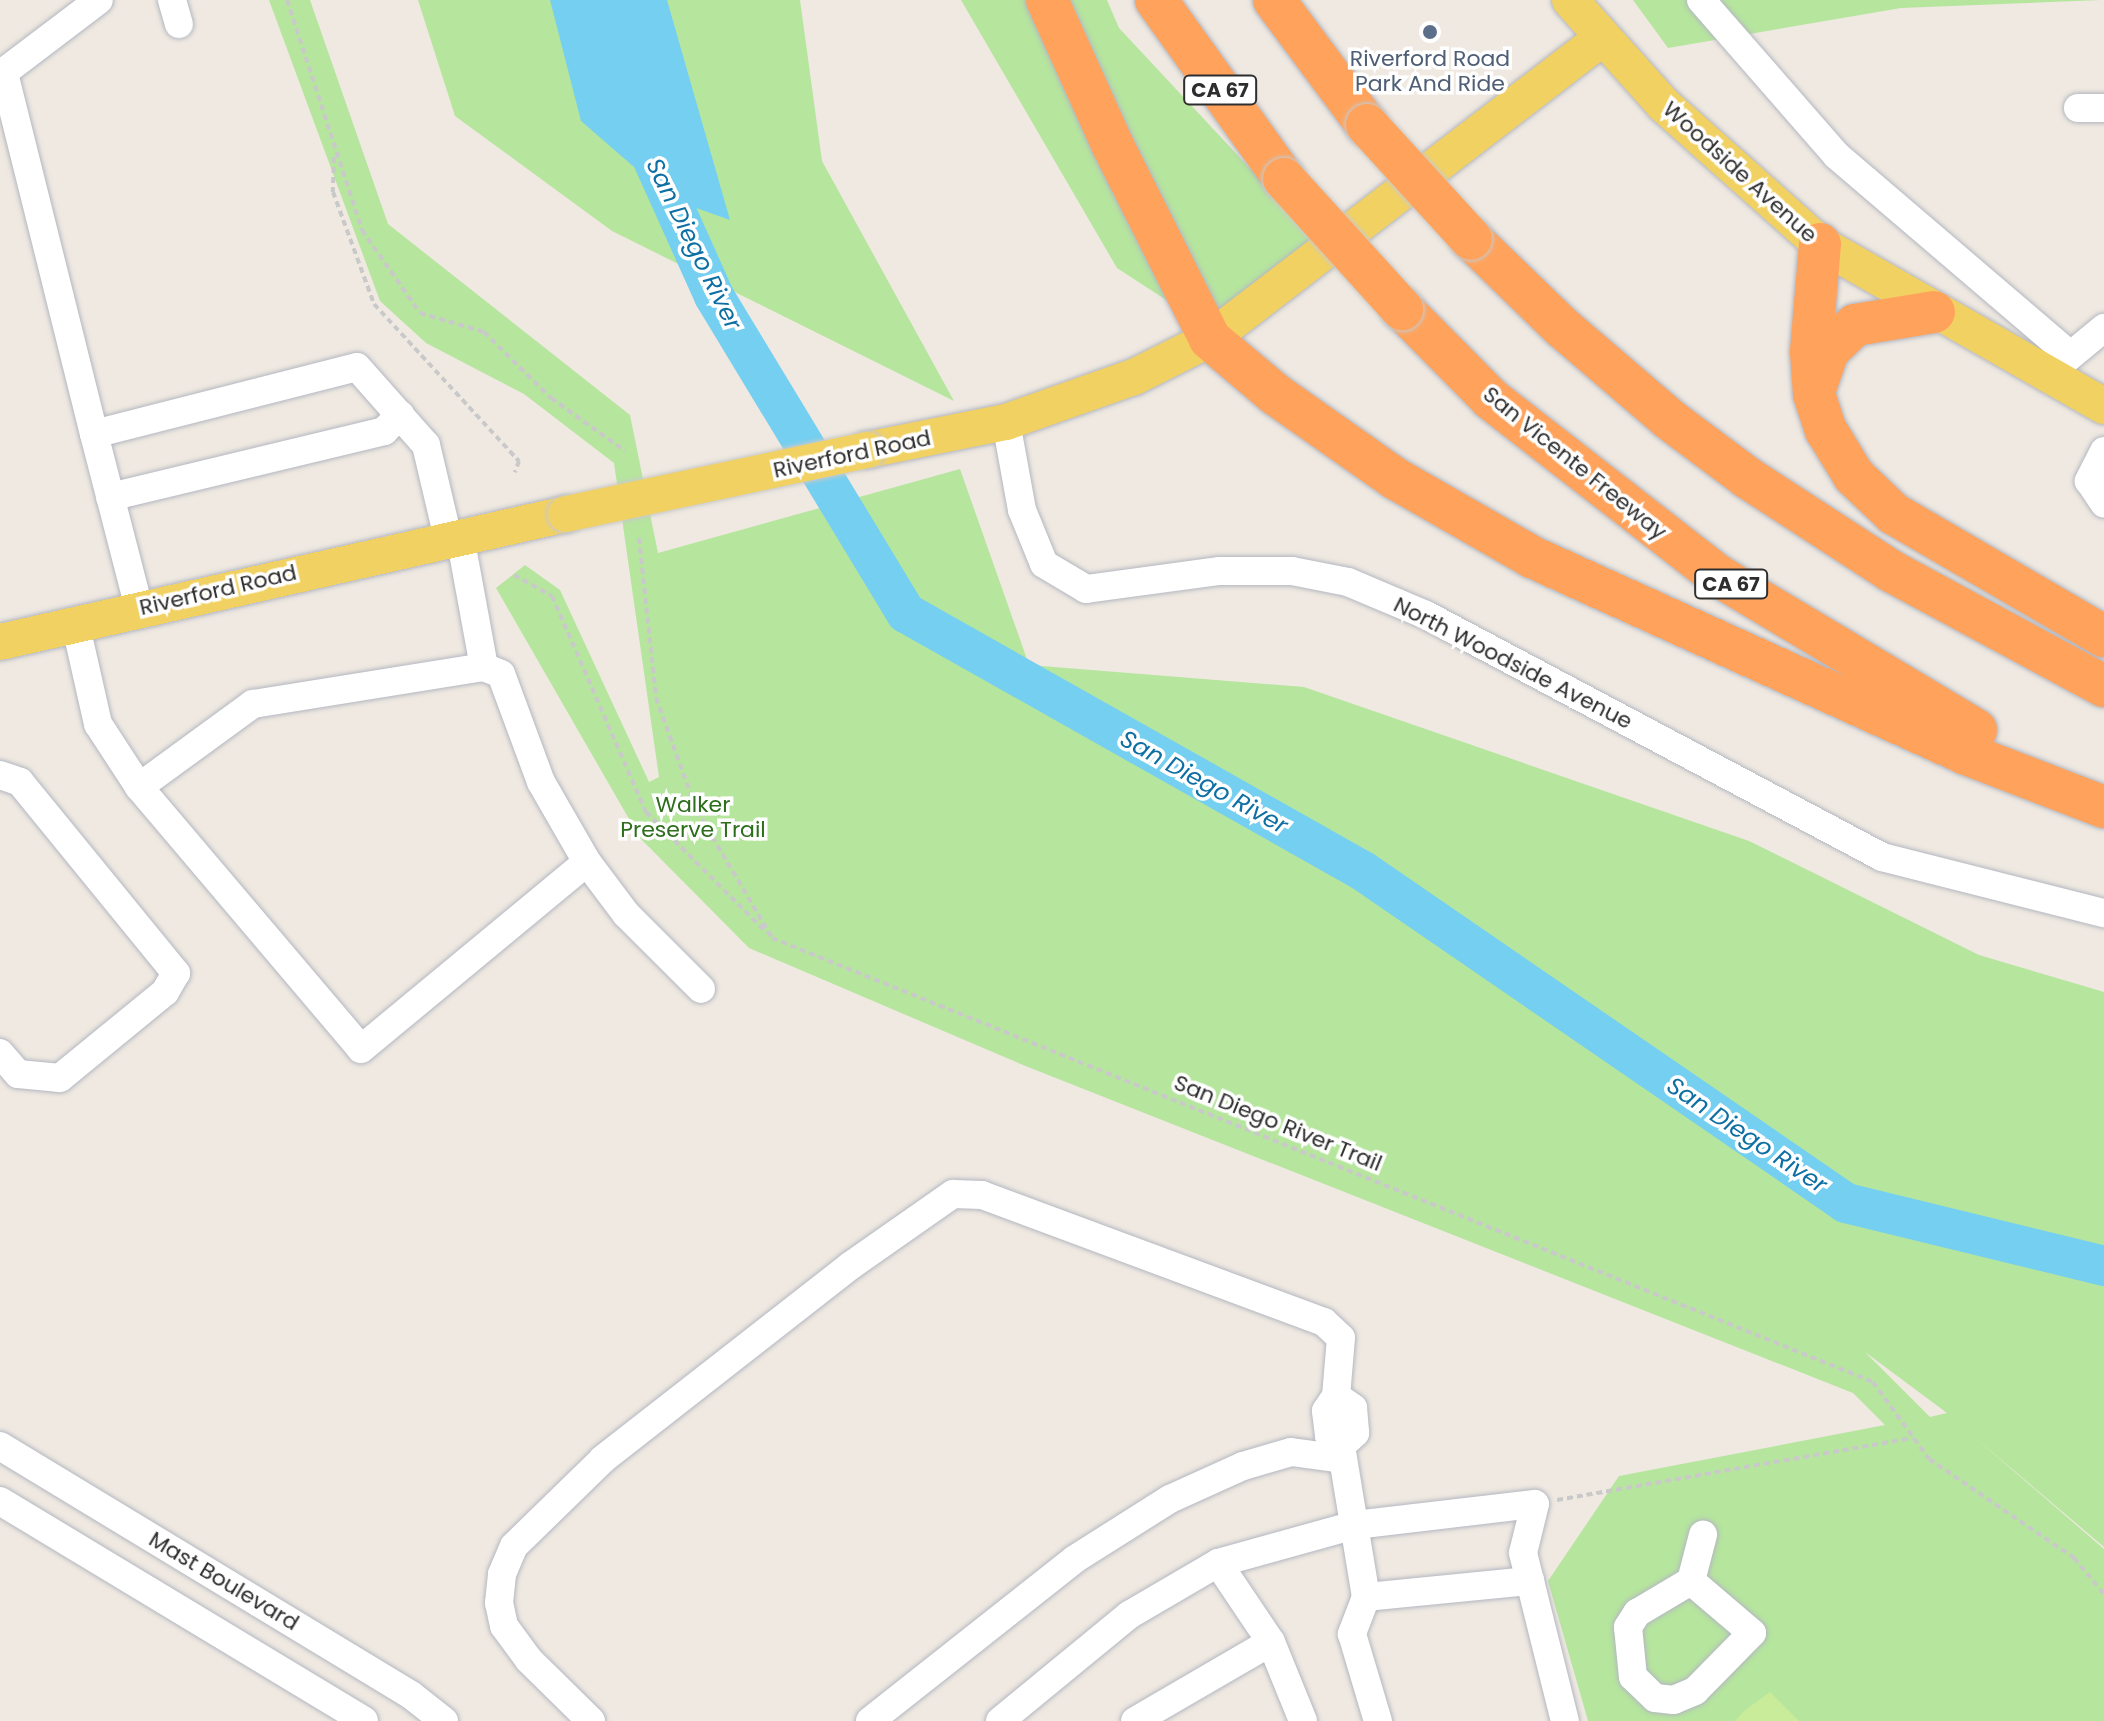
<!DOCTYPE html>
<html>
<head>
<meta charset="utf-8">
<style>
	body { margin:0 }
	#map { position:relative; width:2104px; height:1721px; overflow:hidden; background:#efe9e1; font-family:Poppins,sans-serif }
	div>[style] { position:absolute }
	.green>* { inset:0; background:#b6e59e }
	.pitch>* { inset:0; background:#c9ec9a }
	.water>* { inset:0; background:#75cff0 }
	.river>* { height:40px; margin:-20px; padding:0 20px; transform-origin:20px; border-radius:20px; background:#75cff0 }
	.path>* { height:4px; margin-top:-2px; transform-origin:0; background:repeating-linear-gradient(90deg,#c9c9c9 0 6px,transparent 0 10px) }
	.roads { filter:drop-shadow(0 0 2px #b4b7c1) drop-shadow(0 0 2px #b4b7c1) }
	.minor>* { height:28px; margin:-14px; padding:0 14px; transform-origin:14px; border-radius:14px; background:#fff }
	.major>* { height:36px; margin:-18px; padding:0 18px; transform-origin:18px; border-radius:18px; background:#f2d163 }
	.highway>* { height:42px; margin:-21px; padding:0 21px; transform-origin:21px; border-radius:21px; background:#ffa35c }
	.bridges { filter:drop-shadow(0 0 2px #c9c9c9) drop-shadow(0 0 2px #c9c9c9) }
	.major-bridge>* { height:36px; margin:-18px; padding:0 18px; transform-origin:18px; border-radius:18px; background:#f2d163 }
	.highway-bridge>* { height:42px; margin:-21px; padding:0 21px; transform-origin:21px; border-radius:21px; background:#ffa35c }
	.dots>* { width:22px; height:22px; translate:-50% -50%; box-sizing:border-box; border:4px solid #fff; border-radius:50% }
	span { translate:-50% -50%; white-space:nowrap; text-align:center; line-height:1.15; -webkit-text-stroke:7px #fff; paint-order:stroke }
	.shield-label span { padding:2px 6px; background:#fff; border:2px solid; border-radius:6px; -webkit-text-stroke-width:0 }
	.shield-label { font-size:20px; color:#2e2e2e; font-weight:700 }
	.service-label { font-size:22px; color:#4e5e75 }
	.street-label { font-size:22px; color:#2e2e2e }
	.park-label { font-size:22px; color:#2c6e1b }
	.water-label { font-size:24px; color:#0d6fa3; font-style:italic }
</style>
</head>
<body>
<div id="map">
	<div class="green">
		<i style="clip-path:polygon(evenodd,269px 0,310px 0,388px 224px,630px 415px,658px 553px,960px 469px,1029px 665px,1304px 687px,1749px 841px,1979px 955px,2104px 992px,2104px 1547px,1972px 1435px,2104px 1549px,2104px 1721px,1588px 1721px,1548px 1581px,1619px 1476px,1885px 1425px,1853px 1393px,1023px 1065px,749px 948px,640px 838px,496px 588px,525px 565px,560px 590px,649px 782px,659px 777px,614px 463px,524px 394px,426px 343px,380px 301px,269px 0,1865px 1352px,1947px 1413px,1930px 1417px,1865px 1352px)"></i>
		<i style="clip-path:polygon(418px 0,800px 0,822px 161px,954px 401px,612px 231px,455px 116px)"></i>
		<i style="clip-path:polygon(961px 0,1107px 0,1119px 28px,1314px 237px,1203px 324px,1117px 268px)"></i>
		<i style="clip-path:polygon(1633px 0,2101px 0,1901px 8px,1668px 48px)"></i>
	</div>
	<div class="pitch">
		<i style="clip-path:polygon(1770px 1692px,1799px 1721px,1735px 1721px,1744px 1711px)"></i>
	</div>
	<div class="water">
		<i style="clip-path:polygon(550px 0,667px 0,730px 220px,671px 199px,581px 121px)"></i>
	</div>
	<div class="river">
		<i style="left:648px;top:149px;width:161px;rotate:65.8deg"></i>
		<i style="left:714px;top:296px;width:371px;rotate:58.8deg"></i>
		<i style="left:906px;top:613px;width:525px;rotate:29.45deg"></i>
		<i style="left:1363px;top:871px;width:586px;rotate:34.5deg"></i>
		<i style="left:1846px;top:1203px;width:266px;rotate:13.7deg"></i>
	</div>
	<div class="path">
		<i style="left:287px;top:0;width:242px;rotate:71.9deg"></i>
		<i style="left:362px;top:230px;width:101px;rotate:55.1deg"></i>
		<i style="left:420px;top:313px;width:67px;rotate:16.5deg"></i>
		<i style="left:484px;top:332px;width:94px;rotate:44.6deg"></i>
		<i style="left:551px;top:398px;width:91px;rotate:35.6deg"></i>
		<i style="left:334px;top:157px;width:35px;rotate:92deg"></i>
		<i style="left:333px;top:192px;width:119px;rotate:69.9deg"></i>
		<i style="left:374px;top:304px;width:214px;rotate:47.3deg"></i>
		<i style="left:519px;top:461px;width:12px;rotate:110deg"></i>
		<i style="left:639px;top:538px;width:161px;rotate:83.9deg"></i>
		<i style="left:656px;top:698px;width:120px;rotate:70.1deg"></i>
		<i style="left:697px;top:811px;width:147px;rotate:59.4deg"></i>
		<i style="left:772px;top:938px;width:1187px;rotate:21.96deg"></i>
		<i style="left:1873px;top:1382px;width:95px;rotate:54deg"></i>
		<i style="left:1929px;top:1459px;width:176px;rotate:34.3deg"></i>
		<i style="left:2074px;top:1558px;width:47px;rotate:50.2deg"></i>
		<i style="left:514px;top:575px;width:43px;rotate:28.9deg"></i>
		<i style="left:552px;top:596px;width:236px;rotate:66.5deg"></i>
		<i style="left:646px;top:812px;width:171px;rotate:45deg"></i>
		<i style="left:1557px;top:1500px;width:361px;rotate:-9.9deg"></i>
	</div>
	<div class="roads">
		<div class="minor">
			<i style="left:172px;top:0;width:25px;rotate:74deg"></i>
			<i style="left:1701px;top:0;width:206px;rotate:48.9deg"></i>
			<i style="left:1836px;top:155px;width:308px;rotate:40.5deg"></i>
			<i style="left:2078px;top:108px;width:26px"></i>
			<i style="left:2058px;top:366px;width:60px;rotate:-39.6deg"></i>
			<i style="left:1006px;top:422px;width:89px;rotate:79.7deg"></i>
			<i style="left:1022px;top:510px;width:58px;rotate:67.8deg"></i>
			<i style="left:1044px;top:564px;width:49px;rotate:30.8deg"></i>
			<i style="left:1086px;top:589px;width:135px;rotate:-7.7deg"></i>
			<i style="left:1220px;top:571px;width:72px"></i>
			<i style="left:1292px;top:571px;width:57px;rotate:11.1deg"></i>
			<i style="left:1348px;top:582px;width:85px;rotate:22.9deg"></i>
			<i style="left:1426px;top:615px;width:516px;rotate:27.95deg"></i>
			<i style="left:1882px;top:857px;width:229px;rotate:14.2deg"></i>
			<i style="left:94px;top:434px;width:373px;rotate:-104deg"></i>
			<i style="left:4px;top:72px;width:119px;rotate:-37.2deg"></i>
			<i style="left:2104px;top:451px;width:34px;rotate:117deg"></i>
			<i style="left:2089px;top:481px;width:27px;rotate:56deg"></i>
			<i style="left:110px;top:497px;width:282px;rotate:-13.5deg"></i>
			<i style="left:384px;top:431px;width:23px;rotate:-45deg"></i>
			<i style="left:139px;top:608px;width:180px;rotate:-104.5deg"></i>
			<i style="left:94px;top:434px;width:271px;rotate:-14.3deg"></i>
			<i style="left:357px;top:367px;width:104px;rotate:48.5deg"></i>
			<i style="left:426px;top:445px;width:96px;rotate:76.7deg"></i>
			<i style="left:75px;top:622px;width:105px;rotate:77.3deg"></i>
			<i style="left:98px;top:724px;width:75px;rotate:56.9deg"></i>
			<i style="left:139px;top:787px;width:141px;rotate:-36.1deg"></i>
			<i style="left:253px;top:704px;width:234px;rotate:-9.1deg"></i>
			<i style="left:484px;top:667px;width:133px;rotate:-100.4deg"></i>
			<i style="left:0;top:775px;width:21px;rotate:19deg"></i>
			<i style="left:20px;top:782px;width:247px;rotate:50.8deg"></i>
			<i style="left:176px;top:973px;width:22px;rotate:120deg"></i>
			<i style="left:165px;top:992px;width:136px;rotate:140.7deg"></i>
			<i style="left:60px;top:1078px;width:42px;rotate:-174.6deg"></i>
			<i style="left:18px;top:1074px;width:28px;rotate:-131deg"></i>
			<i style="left:139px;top:787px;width:343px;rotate:49.7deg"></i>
			<i style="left:361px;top:1049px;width:293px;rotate:-39.6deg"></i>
			<i style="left:587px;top:862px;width:92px;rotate:-119.9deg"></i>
			<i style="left:541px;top:782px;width:115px;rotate:-110.3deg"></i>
			<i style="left:501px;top:674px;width:18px;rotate:-158deg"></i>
			<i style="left:587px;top:862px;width:65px;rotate:53.1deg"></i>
			<i style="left:626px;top:914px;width:106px;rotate:45deg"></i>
			<i style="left:1336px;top:1396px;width:21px;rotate:35deg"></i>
			<i style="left:1353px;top:1408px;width:25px;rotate:85deg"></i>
			<i style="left:1355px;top:1433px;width:19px;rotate:137deg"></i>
			<i style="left:0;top:1446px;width:481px;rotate:31.2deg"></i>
			<i style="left:411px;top:1695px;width:42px;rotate:38.2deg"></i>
			<i style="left:0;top:1501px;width:425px;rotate:31.1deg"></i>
			<i style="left:1691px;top:1581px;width:80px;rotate:40.4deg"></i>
			<i style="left:1752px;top:1633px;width:81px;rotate:134.5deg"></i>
			<i style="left:1695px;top:1691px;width:23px;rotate:157deg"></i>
			<i style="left:1674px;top:1700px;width:19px;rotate:-174deg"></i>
			<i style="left:1655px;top:1698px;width:30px;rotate:-136deg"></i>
			<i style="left:1633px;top:1677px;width:50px;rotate:-95.7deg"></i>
			<i style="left:1628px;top:1627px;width:17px;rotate:-57deg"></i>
			<i style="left:1637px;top:1613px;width:63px;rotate:-30.7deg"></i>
			<i style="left:1691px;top:1581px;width:48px;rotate:-75.4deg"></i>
			<i style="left:1366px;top:1597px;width:165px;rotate:-5.6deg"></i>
			<i style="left:1271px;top:1642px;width:85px;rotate:67.9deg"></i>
			<i style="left:591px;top:1721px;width:87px;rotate:-135.5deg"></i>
			<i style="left:529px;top:1660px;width:42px;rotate:-126.3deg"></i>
			<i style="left:504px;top:1626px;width:24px;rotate:-102deg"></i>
			<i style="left:499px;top:1603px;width:29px;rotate:-84deg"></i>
			<i style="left:502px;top:1574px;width:30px;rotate:-67deg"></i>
			<i style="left:514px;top:1546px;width:124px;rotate:-44.3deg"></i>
			<i style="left:603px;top:1459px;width:313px;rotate:-38deg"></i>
			<i style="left:850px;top:1266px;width:126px;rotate:-35deg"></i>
			<i style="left:953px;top:1194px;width:29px;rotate:2deg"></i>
			<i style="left:982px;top:1195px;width:365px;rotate:20.4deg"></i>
			<i style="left:1324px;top:1322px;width:23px;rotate:43deg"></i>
			<i style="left:1341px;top:1338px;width:58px;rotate:94.9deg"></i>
			<i style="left:1336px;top:1396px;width:18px;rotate:124deg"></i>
			<i style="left:1326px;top:1411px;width:25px;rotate:83deg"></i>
			<i style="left:1329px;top:1436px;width:16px;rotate:40deg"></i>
			<i style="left:1341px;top:1446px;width:153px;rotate:80.6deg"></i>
			<i style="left:1366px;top:1597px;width:40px;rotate:111deg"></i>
			<i style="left:1352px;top:1634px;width:91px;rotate:73.4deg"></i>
			<i style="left:870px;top:1721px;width:261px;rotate:-38.3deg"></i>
			<i style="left:1075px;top:1559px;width:112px;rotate:-32.3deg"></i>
			<i style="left:1170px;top:1499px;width:80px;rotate:-24.3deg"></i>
			<i style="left:1243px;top:1466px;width:50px;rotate:-16.3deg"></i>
			<i style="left:1291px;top:1452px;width:52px;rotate:7.7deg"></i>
			<i style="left:1000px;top:1721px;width:167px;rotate:-39.4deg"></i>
			<i style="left:1129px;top:1615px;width:103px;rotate:-30.3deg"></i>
			<i style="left:1218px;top:1563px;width:142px;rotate:-15.5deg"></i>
			<i style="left:1355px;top:1525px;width:181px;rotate:-6.7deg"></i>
			<i style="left:1535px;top:1504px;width:50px;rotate:103.8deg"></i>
			<i style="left:1523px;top:1553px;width:173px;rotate:76deg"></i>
			<i style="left:1135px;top:1721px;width:157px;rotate:-30.2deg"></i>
			<i style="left:1271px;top:1642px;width:95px;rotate:-123.9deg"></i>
		</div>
		<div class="major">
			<i style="left:1570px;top:0;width:141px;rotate:48.2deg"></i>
			<i style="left:1664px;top:105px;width:209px;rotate:41.7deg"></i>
			<i style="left:1820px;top:244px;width:327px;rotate:29.7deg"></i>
			<i style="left:867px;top:450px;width:142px;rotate:-11.4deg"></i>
			<i style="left:1006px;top:422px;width:136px;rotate:-19.4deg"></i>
			<i style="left:1134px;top:377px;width:85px;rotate:-26.6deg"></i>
			<i style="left:1210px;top:339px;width:494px;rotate:-37.5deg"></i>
			<i style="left:0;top:642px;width:580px;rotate:-12.74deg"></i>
		</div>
		<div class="highway">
			<i style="left:1047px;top:0;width:158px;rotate:65.7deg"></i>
			<i style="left:1112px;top:144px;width:218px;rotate:63.3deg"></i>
			<i style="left:1210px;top:339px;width:85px;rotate:40.2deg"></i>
			<i style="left:1275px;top:394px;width:148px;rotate:35.1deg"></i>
			<i style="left:1396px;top:479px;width:157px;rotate:29.8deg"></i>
			<i style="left:1532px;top:557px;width:477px;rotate:24.4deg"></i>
			<i style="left:1966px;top:754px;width:148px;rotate:21deg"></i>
			<i style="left:1156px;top:0;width:220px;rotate:54.4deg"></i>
			<i style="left:1274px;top:0;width:156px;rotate:53.4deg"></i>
			<i style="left:1471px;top:239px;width:128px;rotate:44.1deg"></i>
			<i style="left:1563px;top:328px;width:140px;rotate:40.6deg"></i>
			<i style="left:1669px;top:419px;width:99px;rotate:36.8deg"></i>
			<i style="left:1748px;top:478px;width:171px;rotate:33deg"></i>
			<i style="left:1891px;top:571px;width:242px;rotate:28.4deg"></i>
			<i style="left:1820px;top:244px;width:108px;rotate:94.8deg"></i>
			<i style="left:1811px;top:352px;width:42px;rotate:85.9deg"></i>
			<i style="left:1814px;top:394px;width:38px;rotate:72deg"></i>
			<i style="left:1826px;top:430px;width:54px;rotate:58.7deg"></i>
			<i style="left:1854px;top:476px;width:55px;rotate:43.5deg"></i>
			<i style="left:1894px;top:514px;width:243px;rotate:30.2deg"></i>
			<i style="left:1402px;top:309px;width:127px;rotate:45.3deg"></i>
			<i style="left:1491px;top:399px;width:286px;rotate:37.9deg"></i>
			<i style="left:1717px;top:575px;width:302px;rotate:30.9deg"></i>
			<i style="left:1815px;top:389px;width:40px;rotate:-71.1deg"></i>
			<i style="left:1828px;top:351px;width:37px;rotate:-44deg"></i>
			<i style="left:1855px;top:325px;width:80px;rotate:-9.3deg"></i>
		</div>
	</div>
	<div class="bridges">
		<div class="major-bridge">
			<i style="left:566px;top:514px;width:308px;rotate:-12deg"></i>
		</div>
		<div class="highway-bridge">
			<i style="left:1367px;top:125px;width:154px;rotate:47.6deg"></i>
			<i style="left:1284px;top:179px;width:176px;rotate:47.8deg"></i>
		</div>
	</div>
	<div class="dots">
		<i style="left:1430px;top:32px;background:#5c6f8a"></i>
	</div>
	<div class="shield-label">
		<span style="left:1220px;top:90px">CA 67</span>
		<span style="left:1731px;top:584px">CA 67</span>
	</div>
	<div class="service-label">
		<span style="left:1430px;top:71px">Riverford Road<br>Park And Ride</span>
	</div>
	<div class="street-label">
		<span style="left:1740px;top:172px;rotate:42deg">Woodside Avenue</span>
		<span style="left:852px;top:454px;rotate:-12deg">Riverford Road</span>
		<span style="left:1575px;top:463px;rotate:39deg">San Vicente Freeway</span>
		<span style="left:218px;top:590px;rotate:-13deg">Riverford Road</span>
		<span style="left:1513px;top:663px;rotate:27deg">North Woodside Avenue</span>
		<span style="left:1278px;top:1123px;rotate:22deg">San Diego River Trail</span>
		<span style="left:224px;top:1581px;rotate:31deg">Mast Boulevard</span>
	</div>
	<div class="park-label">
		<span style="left:693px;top:817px">Walker<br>Preserve Trail</span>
	</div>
	<div class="water-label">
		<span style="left:694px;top:244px;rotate:64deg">San Diego River</span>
		<span style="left:1204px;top:782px;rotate:29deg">San Diego River</span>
		<span style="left:1747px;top:1135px;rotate:34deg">San Diego River</span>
	</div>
</div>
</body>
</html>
